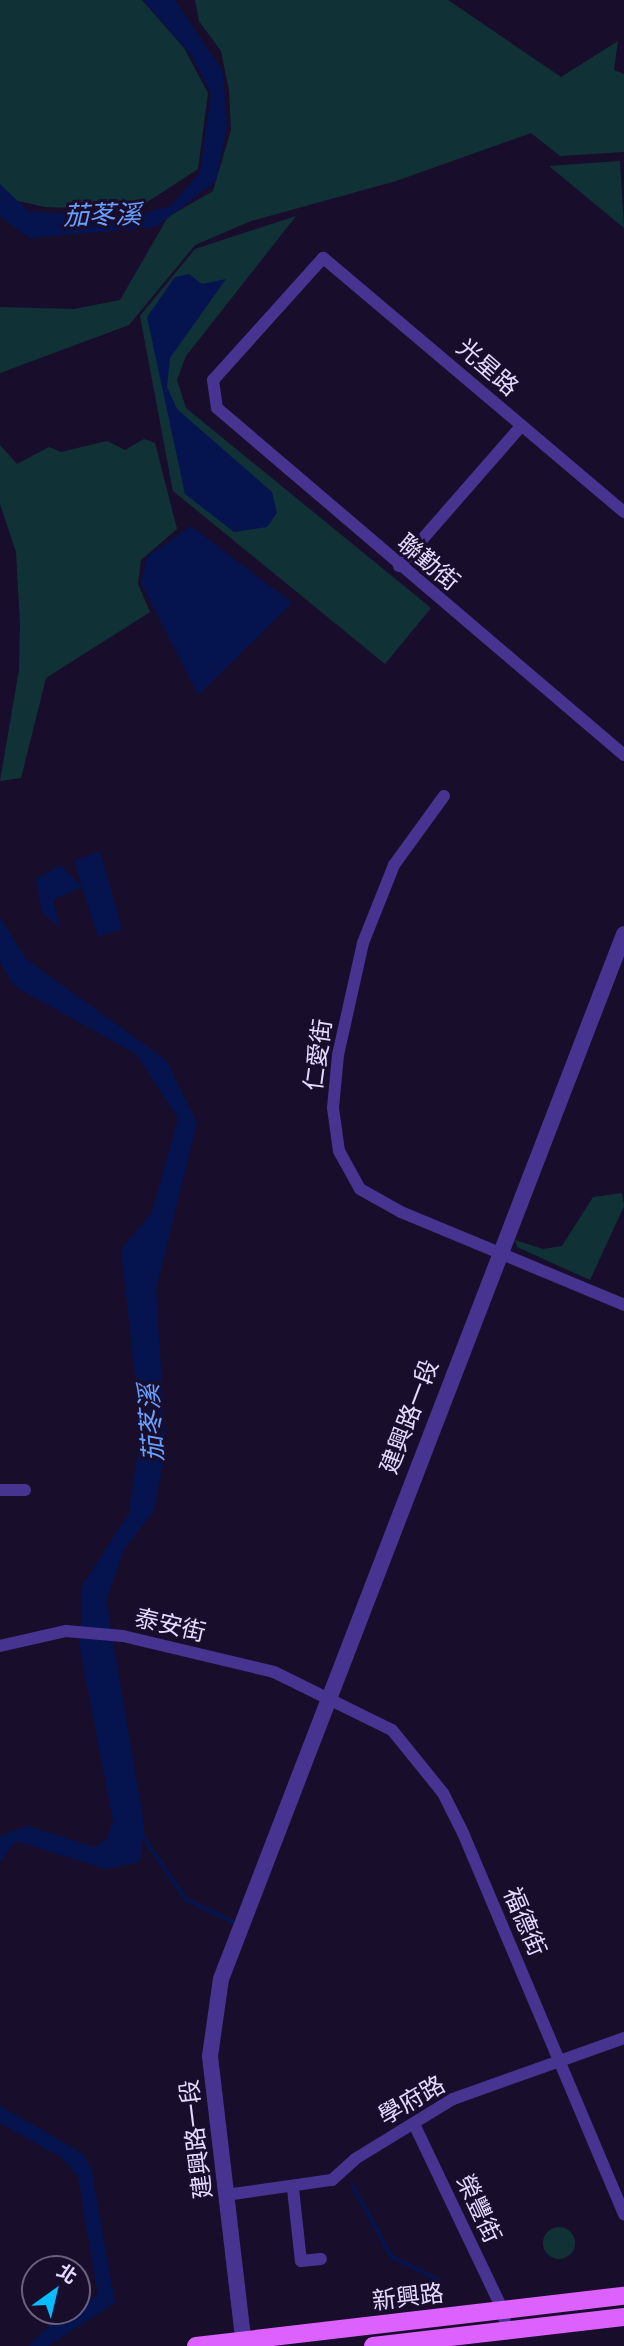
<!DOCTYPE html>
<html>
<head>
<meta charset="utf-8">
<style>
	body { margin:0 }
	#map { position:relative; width:624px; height:2346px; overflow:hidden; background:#180e2c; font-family:"Varela Round","Noto Sans TC",sans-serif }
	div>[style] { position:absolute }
	.green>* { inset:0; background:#103237 }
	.round { border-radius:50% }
	.water>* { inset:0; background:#05144f }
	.stream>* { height:3.5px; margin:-1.75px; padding:0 1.75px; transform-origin:1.75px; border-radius:1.75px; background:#05144f }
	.minor>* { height:12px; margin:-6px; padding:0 6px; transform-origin:6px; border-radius:6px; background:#473490 }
	.tertiary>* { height:16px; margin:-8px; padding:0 8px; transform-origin:8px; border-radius:8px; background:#473490 }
	.primary>* { height:18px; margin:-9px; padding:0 9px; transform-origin:9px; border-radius:9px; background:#dd61ff }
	span { translate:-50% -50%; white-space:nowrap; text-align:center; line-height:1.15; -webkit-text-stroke:6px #180e2c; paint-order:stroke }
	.street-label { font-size:24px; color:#e4daff }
	.water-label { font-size:26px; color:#68a0ff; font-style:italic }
	.north { position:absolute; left:21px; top:2255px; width:70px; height:70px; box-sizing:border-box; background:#180e2c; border:2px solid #6a6080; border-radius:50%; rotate:34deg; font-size:19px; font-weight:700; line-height:28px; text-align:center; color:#e4daff }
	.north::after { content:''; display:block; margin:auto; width:24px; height:32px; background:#06beff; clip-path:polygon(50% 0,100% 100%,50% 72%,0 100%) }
</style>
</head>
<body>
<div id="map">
	<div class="green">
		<i style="clip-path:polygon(0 0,142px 0,184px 48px,208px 93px,198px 169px,135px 210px,45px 207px,0 197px)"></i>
		<i style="clip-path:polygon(195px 0,448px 0,561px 77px,618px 41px,614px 70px,624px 74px,624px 152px,560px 156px,531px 133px,396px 181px,251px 221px,195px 245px,129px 325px,0 373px,0 307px,74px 309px,120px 300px,168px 217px,213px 191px,231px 130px,229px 90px,221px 51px,199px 21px)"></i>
		<i style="clip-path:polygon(620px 161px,624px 228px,549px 166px)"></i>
		<i style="clip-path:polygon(296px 216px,186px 356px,177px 380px,186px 408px,431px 608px,385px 664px,173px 491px,140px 316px,195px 249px)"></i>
		<i style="clip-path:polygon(144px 439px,155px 443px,177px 529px,141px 560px,138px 584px,150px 612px,46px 678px,21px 778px,0 781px,19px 670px,20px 623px,16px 552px,0 504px,0 445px,17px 464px,49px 447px,61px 452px,107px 441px,125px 450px)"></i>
		<i style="clip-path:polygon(622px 1193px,624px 1206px,590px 1280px,517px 1247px,515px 1240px,543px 1249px,562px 1246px,593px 1197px)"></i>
		<i class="round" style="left:543px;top:2227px;width:32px;height:32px"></i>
	</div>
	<div class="water">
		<i style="clip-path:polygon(143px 0,175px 0,223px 72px,227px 126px,216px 181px,156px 227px,29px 238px,0 216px,0 184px,29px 212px,134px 216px,171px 206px,200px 172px,211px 94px,192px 56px)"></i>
		<i style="clip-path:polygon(189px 274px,202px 284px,226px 279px,170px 358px,167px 387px,177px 409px,272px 492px,277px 513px,267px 527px,234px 532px,185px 494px,147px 317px,175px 277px)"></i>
		<i style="clip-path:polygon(191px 526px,292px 603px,198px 695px,141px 583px,147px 557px)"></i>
		<i style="clip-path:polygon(100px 851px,122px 929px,98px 937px,82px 887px,53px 900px,60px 928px,42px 912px,36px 879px,60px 865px,82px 886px,74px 861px)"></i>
		<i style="clip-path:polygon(0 917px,26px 959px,166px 1060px,197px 1123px,156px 1289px,166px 1450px,153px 1512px,125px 1548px,106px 1600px,144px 1824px,140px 1862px,106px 1869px,16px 1841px,0 1862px,0 1836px,28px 1826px,94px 1847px,106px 1840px,113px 1822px,80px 1648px,82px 1586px,129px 1513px,141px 1428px,121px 1250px,152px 1212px,178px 1118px,136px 1054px,14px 986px,0 961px)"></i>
		<i style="clip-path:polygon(0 2106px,82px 2153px,91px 2168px,115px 2303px,48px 2346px,28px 2346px,53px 2322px,98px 2295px,78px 2176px,62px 2158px,0 2123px)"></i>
	</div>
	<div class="stream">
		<i style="left:140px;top:1832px;width:81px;rotate:55.5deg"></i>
		<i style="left:186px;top:1899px;width:58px;rotate:25.7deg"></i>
		<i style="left:353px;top:2185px;width:82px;rotate:61.6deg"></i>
		<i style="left:392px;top:2257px;width:52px;rotate:26.1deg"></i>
	</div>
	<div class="minor">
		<i style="left:624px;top:512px;width:394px;rotate:-139.8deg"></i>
		<i style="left:323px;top:258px;width:164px;rotate:132deg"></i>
		<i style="left:213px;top:380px;width:28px;rotate:82deg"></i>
		<i style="left:217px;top:408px;width:535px;rotate:40.45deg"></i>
		<i style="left:399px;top:566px;width:186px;rotate:-48.9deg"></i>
		<i style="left:444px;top:796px;width:85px;rotate:125.9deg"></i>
		<i style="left:394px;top:865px;width:84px;rotate:111.7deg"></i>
		<i style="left:363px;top:943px;width:115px;rotate:102.6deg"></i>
		<i style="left:338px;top:1055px;width:53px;rotate:95.4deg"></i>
		<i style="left:333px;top:1108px;width:43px;rotate:82.1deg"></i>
		<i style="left:339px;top:1151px;width:43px;rotate:61.1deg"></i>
		<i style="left:360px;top:1189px;width:47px;rotate:29.3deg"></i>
		<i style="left:401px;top:1212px;width:242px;rotate:22.6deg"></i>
		<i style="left:0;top:1490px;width:25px"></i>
		<i style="left:0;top:1646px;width:68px;rotate:-12.8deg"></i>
		<i style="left:66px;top:1631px;width:57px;rotate:5deg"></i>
		<i style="left:123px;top:1636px;width:155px;rotate:13.4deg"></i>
		<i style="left:274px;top:1672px;width:131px;rotate:26.2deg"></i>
		<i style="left:392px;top:1730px;width:81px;rotate:51deg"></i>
		<i style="left:443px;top:1793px;width:45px;rotate:63.4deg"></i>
		<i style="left:463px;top:1833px;width:414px;rotate:67.1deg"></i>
		<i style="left:414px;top:2124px;width:207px;rotate:64.5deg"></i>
		<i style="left:503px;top:2311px;width:23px;rotate:80deg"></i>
		<i style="left:293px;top:2189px;width:72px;rotate:83.7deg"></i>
		<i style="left:301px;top:2261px;width:20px;rotate:-6deg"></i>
		<i style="left:226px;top:2195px;width:107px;rotate:-8.1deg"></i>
		<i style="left:332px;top:2180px;width:31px;rotate:-42deg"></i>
		<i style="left:355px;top:2159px;width:115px;rotate:-31.5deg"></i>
		<i style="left:453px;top:2099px;width:182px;rotate:-19.6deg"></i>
	</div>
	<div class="tertiary">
		<i style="left:244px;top:2346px;width:292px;rotate:-96.7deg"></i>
		<i style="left:210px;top:2056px;width:78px;rotate:-81.9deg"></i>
		<i style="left:221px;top:1979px;width:1120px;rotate:-68.91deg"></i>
	</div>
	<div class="primary">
		<i style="left:196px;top:2346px;width:431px;rotate:-6.7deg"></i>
		<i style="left:373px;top:2346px;width:253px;rotate:-6.6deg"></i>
	</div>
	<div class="street-label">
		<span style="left:487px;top:368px;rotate:41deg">光星路</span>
		<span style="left:428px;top:563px;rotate:40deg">聯勤街</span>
		<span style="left:319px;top:1055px;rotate:-82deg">仁愛街</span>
		<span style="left:410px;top:1417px;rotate:-69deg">建興路一段</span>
		<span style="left:170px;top:1626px;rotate:13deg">泰安街</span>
		<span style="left:524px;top:1922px;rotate:67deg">福德街</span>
		<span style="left:412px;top:2101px;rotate:-30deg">學府路</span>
		<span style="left:197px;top:2139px;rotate:-97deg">建興路一段</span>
		<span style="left:478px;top:2209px;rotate:65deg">榮豐街</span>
		<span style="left:408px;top:2298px;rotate:-7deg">新興路</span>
	</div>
	<div class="water-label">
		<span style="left:102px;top:216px;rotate:-1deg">茄苳溪</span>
		<span style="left:152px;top:1423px;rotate:-94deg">茄苳溪</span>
	</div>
	<div class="north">北</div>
</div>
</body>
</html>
